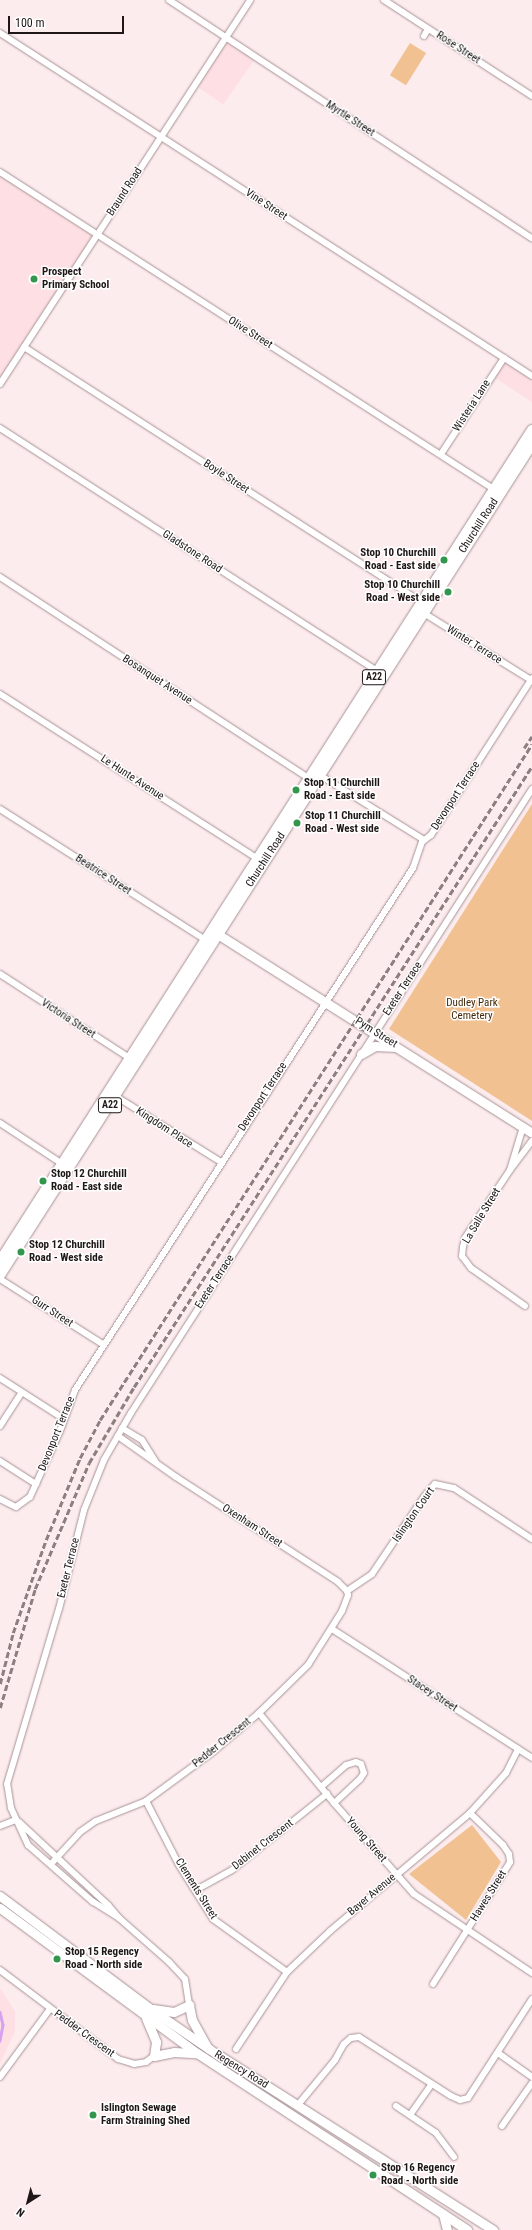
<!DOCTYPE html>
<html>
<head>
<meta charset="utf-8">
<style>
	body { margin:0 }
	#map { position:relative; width:532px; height:2230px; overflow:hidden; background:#fdecee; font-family:"Roboto Condensed",sans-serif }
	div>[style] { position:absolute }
	.built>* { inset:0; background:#fee0e4; transform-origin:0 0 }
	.green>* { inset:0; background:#f1c192; transform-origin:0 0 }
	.stream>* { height:2.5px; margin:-1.25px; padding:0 1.25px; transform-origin:1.25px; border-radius:1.25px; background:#d6a2f0 }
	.roads { filter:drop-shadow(0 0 1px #a79396) drop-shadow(0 0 1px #a79396) }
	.street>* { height:6px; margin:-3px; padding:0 3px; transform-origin:3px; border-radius:3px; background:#fff }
	.secondary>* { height:9px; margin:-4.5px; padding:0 4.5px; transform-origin:4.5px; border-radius:4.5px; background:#fff }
	.primary>* { height:10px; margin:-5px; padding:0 5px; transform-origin:5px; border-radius:5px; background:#fff }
	.rail>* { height:2.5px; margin-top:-1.25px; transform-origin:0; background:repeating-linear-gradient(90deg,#8c7f81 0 6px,transparent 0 9px) }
	.dots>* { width:11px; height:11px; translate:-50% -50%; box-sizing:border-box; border:2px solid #fff; border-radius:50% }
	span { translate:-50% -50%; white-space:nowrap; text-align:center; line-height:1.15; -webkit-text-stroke:3px #fff; paint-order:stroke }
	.shield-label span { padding:1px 3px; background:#fff; border:1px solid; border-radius:3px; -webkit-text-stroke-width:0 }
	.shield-label { font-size:10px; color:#1e1617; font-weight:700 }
	.street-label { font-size:11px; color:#1e1617 }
	.poi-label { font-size:11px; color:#1e1617; font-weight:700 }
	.left { translate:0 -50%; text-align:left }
	.right { translate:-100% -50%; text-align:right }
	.park-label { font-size:11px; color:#432808 }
	.north { position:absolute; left:8px; top:2182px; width:40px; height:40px; -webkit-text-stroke:3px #fff; paint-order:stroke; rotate:216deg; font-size:11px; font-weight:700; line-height:16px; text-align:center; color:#1e1617 }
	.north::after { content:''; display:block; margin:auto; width:14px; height:18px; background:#1e1617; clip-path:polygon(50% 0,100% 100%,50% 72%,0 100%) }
	.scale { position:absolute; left:8px; top:16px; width:116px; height:18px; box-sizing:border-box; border:2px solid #1e1617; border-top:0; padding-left:5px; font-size:12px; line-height:14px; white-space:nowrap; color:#1e1617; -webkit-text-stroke:3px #fff; paint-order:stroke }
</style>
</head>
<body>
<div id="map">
	<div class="built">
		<i style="left:226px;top:36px;width:37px;height:58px;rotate:35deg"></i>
		<i style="clip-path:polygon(0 172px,97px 235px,0 384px)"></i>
		<i style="clip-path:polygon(504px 358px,532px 374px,532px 402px,492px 376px)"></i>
		<i style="clip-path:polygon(0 1988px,15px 2011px,15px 2031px,0 2064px)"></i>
	</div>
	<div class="green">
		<i style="left:410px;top:43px;width:19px;height:38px;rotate:32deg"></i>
		<i style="clip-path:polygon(532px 804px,532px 1121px,389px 1029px)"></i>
		<i style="clip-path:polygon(472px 1825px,501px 1862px,466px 1920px,409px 1874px)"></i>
	</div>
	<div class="stream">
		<i style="left:0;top:2012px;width:13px;rotate:77deg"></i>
		<i style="left:3px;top:2025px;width:16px;rotate:101deg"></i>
	</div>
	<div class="roads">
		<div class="street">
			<i style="left:169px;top:0;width:434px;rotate:33.3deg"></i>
			<i style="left:384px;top:0;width:176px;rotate:33deg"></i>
			<i style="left:0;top:33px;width:633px;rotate:32.81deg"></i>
			<i style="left:424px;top:36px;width:8px;rotate:-60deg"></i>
			<i style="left:0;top:172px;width:588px;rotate:32.72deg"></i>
			<i style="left:24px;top:347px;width:474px;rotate:32.7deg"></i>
			<i style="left:0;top:384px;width:458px;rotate:-56.9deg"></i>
			<i style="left:0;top:428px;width:452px;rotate:32.8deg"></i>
			<i style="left:441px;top:454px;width:115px;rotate:-56.7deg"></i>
			<i style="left:0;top:577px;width:370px;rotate:33.1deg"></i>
			<i style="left:422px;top:612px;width:128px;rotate:32deg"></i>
			<i style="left:0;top:694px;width:308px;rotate:32.6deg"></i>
			<i style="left:318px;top:774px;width:125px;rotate:31.9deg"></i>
			<i style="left:0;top:809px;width:244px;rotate:32.5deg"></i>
			<i style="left:0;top:974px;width:156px;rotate:33deg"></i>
			<i style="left:112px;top:1094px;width:128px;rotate:32deg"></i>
			<i style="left:0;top:1123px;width:77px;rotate:33.3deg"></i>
			<i style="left:510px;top:1170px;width:45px;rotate:-73.2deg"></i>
			<i style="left:0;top:1279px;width:123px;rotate:32.4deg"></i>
			<i style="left:525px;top:1306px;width:66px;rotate:-144.9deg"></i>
			<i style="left:471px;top:1268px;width:15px;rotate:-127deg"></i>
			<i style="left:462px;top:1256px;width:9px;rotate:-84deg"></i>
			<i style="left:463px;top:1247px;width:9px;rotate:-77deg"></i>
			<i style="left:465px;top:1238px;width:82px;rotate:-56.5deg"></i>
			<i style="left:510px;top:1170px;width:36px;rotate:-53deg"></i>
			<i style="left:0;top:1378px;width:76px;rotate:32.6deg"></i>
			<i style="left:0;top:1426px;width:40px;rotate:-57.1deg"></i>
			<i style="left:122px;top:1428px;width:23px;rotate:31deg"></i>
			<i style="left:142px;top:1440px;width:25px;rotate:58deg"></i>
			<i style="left:118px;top:1436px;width:71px;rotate:35.3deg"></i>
			<i style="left:176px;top:1477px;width:193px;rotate:32.9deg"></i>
			<i style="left:338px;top:1582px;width:13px;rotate:45deg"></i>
			<i style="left:0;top:1461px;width:43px;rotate:32.6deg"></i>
			<i style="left:0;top:1499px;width:18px;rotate:27deg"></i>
			<i style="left:16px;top:1507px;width:17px;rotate:-36deg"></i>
			<i style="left:30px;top:1497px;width:72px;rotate:-65.6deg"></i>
			<i style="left:60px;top:1431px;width:44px;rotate:-69.9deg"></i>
			<i style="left:75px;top:1390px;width:622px;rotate:-57.08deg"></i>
			<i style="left:413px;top:868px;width:28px;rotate:-71deg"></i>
			<i style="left:422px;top:842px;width:11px;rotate:-38deg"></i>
			<i style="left:431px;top:835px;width:187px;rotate:-57.2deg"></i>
			<i style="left:347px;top:1591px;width:30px;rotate:-34deg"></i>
			<i style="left:372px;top:1574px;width:93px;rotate:-56deg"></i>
			<i style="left:424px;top:1497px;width:17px;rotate:-50deg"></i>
			<i style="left:435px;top:1484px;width:19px;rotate:12deg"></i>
			<i style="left:454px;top:1488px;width:93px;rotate:33.2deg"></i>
			<i style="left:332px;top:1629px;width:238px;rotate:32.8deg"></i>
			<i style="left:259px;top:1713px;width:117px;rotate:50.2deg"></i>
			<i style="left:334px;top:1803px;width:121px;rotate:48.7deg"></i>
			<i style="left:414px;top:1894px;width:142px;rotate:33.8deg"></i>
			<i style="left:321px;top:1787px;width:33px;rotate:-41deg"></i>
			<i style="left:346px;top:1765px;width:10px;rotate:-17deg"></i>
			<i style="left:356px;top:1762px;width:5px;rotate:22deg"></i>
			<i style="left:361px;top:1764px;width:9px;rotate:72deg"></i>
			<i style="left:364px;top:1773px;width:7px;rotate:124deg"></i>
			<i style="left:360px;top:1779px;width:35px;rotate:137deg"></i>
			<i style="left:146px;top:1801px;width:72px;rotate:62.7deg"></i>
			<i style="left:179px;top:1865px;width:64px;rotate:57.8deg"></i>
			<i style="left:213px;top:1919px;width:91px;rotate:35.6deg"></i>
			<i style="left:19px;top:1822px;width:122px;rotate:43deg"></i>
			<i style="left:108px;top:1905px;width:17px;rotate:50deg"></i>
			<i style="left:119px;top:1918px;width:67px;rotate:41.3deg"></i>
			<i style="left:169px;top:1962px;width:23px;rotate:47deg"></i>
			<i style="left:185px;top:1979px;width:26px;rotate:81deg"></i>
			<i style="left:0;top:1826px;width:17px;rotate:-21deg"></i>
			<i style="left:51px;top:1864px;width:43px;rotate:-47.8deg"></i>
			<i style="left:80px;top:1832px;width:19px;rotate:-35deg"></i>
			<i style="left:96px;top:1821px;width:54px;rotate:-21.8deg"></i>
			<i style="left:146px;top:1801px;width:84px;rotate:-36.3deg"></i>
			<i style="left:214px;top:1751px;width:59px;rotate:-40.2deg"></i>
			<i style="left:259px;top:1713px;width:69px;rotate:-44.4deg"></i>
			<i style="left:308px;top:1665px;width:64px;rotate:-57.8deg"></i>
			<i style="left:342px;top:1611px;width:17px;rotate:-69deg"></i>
			<i style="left:348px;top:1595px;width:4px;rotate:-104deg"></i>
			<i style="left:196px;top:1890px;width:41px;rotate:-29.1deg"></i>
			<i style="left:232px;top:1870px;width:122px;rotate:-38.7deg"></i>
			<i style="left:119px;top:1918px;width:31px;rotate:-148deg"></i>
			<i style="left:93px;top:1902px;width:86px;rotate:-138.8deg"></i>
			<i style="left:28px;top:1845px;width:41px;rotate:-114.7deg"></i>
			<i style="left:11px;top:1808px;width:24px;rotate:-99deg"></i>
			<i style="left:7px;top:1784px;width:183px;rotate:-73.5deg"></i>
			<i style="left:59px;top:1609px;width:102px;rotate:-75.8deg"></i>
			<i style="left:84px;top:1510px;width:54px;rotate:-68.2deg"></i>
			<i style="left:104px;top:1460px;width:54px;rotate:-60.1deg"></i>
			<i style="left:131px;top:1413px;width:742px;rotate:-57.27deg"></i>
			<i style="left:0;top:1970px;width:148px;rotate:37deg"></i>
			<i style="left:118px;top:2059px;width:17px;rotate:17deg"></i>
			<i style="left:134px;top:2064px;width:12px;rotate:-9deg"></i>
			<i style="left:146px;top:2062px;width:10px;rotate:-37deg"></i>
			<i style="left:433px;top:1984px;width:144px;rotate:-57.7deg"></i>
			<i style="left:510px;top:1862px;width:8px;rotate:-97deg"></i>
			<i style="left:509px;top:1854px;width:11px;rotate:-124deg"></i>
			<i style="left:503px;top:1845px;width:46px;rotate:-135.9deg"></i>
			<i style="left:236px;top:2049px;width:92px;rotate:-56.5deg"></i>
			<i style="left:287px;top:1972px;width:59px;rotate:-43.6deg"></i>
			<i style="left:330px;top:1931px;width:183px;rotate:-40.1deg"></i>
			<i style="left:470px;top:1813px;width:54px;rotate:-48deg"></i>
			<i style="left:506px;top:1773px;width:27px;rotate:-63deg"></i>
			<i style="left:498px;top:2053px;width:42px;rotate:35.2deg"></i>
			<i style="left:0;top:2077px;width:84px;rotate:-53.7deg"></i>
			<i style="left:297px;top:2106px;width:60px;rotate:-50.4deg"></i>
			<i style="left:335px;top:2060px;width:18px;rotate:-61deg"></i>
			<i style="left:344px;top:2044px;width:9px;rotate:-41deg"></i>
			<i style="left:351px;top:2038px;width:8px;rotate:-7deg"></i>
			<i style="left:359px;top:2037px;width:109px;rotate:32.7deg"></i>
			<i style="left:451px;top:2096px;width:10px;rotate:24deg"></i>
			<i style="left:460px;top:2100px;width:8px;rotate:-14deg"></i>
			<i style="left:468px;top:2098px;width:118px;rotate:-57.1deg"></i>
			<i style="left:396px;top:2106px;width:48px;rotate:34deg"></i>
			<i style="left:436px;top:2133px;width:30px;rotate:53deg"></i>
			<i style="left:410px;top:2115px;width:38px;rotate:-55deg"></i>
			<i style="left:502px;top:2126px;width:52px;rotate:-55.1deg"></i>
		</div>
		<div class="secondary">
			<i style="left:219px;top:935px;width:370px;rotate:32.3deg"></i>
			<i style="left:361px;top:1054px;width:16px;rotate:-30deg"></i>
			<i style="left:375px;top:1046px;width:21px;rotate:3deg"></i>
			<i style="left:0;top:1896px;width:186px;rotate:36.9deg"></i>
			<i style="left:149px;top:2008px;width:73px;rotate:34.3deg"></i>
			<i style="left:209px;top:2049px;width:337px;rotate:32.5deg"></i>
			<i style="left:0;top:1908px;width:245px;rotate:36.4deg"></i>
			<i style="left:197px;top:2053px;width:323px;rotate:33.2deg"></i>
			<i style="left:153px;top:2009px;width:21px;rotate:8deg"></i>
			<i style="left:174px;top:2012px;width:17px;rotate:-25deg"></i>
			<i style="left:189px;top:2005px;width:15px;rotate:79deg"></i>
			<i style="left:192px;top:2020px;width:31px;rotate:61deg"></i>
			<i style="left:146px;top:2018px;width:26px;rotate:67deg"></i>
			<i style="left:156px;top:2042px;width:14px;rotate:98deg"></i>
			<i style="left:154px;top:2056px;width:20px;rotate:-11deg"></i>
			<i style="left:174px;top:2052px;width:22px;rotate:3deg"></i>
			<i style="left:443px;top:2214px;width:16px;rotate:76deg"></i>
		</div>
		<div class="primary">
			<i style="left:0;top:1261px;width:987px;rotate:-57.37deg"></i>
			<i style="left:0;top:1275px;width:987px;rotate:-57.37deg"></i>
		</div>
	</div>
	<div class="rail">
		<i style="left:524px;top:748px;width:14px;rotate:-56deg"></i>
		<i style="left:0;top:1684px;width:53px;rotate:-75.7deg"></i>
		<i style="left:13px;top:1633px;width:99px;rotate:-70.5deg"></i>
		<i style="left:46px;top:1540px;width:89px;rotate:-67.5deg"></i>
		<i style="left:80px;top:1458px;width:43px;rotate:-62.2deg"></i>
		<i style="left:100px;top:1420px;width:802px;rotate:-57.42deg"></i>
		<i style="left:0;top:1708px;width:124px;rotate:-73.6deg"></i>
		<i style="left:35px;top:1589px;width:137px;rotate:-66.8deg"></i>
		<i style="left:89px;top:1463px;width:88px;rotate:-59.4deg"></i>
		<i style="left:134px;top:1387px;width:738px;rotate:-57.34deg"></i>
	</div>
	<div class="dots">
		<i style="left:34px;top:279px;background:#32974c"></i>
		<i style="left:444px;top:560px;background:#32974c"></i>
		<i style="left:448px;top:592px;background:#32974c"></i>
		<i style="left:296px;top:790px;background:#32974c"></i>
		<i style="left:297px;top:823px;background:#32974c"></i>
		<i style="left:43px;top:1181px;background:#32974c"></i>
		<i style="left:21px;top:1252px;background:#32974c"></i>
		<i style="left:57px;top:1959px;background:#32974c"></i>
		<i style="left:93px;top:2115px;background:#32974c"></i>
		<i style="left:373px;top:2175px;background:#32974c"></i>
	</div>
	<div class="shield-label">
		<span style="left:374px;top:677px">A22</span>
		<span style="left:110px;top:1105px">A22</span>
	</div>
	<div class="street-label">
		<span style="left:458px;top:48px;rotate:33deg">Rose Street</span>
		<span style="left:350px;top:119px;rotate:33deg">Myrtle Street</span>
		<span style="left:125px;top:192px;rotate:-57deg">Braund Road</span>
		<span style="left:266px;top:205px;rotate:33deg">Vine Street</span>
		<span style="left:250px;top:333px;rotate:32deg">Olive Street</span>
		<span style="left:472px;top:406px;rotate:-57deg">Wisteria Lane</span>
		<span style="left:226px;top:477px;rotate:33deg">Boyle Street</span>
		<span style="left:479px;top:526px;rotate:-57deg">Churchill Road</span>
		<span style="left:192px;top:552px;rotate:33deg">Gladstone Road</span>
		<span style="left:474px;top:645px;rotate:32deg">Winter Terrace</span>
		<span style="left:157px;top:680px;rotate:33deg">Bosanquet Avenue</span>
		<span style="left:132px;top:778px;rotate:33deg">Le Hunte Avenue</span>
		<span style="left:456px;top:796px;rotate:-57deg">Devonport Terrace</span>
		<span style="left:266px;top:860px;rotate:-57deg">Churchill Road</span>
		<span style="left:103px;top:875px;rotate:33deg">Beatrice Street</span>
		<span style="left:403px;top:989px;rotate:-57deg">Exeter Terrace</span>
		<span style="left:68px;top:1019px;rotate:33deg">Victoria Street</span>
		<span style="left:376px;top:1033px;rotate:32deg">Pym Street</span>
		<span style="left:263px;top:1097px;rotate:-57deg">Devonport Terrace</span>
		<span style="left:164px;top:1128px;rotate:33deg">Kingdom Place</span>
		<span style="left:482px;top:1216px;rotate:-59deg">La Salle Street</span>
		<span style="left:215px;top:1282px;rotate:-57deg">Exeter Terrace</span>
		<span style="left:52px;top:1312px;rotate:33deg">Gurr Street</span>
		<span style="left:57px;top:1434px;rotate:-68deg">Devonport Terrace</span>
		<span style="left:414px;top:1515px;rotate:-55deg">Islington Court</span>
		<span style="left:252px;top:1526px;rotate:33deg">Oxenham Street</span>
		<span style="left:69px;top:1568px;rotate:-76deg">Exeter Terrace</span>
		<span style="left:432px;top:1694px;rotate:33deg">Stacey Street</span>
		<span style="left:222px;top:1743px;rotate:-39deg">Pedder Crescent</span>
		<span style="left:366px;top:1840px;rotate:49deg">Young Street</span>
		<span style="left:263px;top:1845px;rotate:-38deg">Dabinet Crescent</span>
		<span style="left:196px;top:1889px;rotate:58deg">Clements Street</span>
		<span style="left:372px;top:1895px;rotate:-40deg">Bayer Avenue</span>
		<span style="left:489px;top:1896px;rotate:-58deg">Hawes Street</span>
		<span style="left:84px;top:2034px;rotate:36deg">Pedder Crescent</span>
		<span style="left:241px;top:2070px;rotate:32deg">Regency Road</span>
	</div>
	<div class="poi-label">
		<span class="left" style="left:42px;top:279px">Prospect<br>Primary School</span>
		<span class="right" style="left:436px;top:560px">Stop 10 Churchill<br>Road - East side</span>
		<span class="right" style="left:440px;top:592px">Stop 10 Churchill<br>Road - West side</span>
		<span class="left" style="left:304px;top:790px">Stop 11 Churchill<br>Road - East side</span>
		<span class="left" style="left:305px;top:823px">Stop 11 Churchill<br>Road - West side</span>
		<span class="left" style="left:51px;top:1181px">Stop 12 Churchill<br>Road - East side</span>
		<span class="left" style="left:29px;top:1252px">Stop 12 Churchill<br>Road - West side</span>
		<span class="left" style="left:65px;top:1959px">Stop 15 Regency<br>Road - North side</span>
		<span class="left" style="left:101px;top:2115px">Islington Sewage<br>Farm Straining Shed</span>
		<span class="left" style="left:381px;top:2175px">Stop 16 Regency<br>Road - North side</span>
	</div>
	<div class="park-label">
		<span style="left:472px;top:1010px">Dudley Park<br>Cemetery</span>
	</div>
	<div class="north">N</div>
	<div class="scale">100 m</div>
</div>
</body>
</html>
